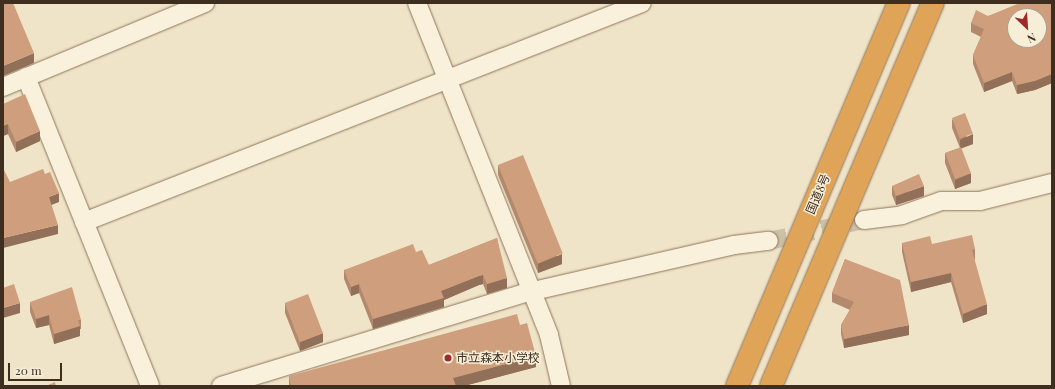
<!DOCTYPE html>
<html>
<head>
<meta charset="utf-8">
<style>
	body { margin:0 }
	#map { position:relative; width:1055px; height:389px; overflow:hidden; background:#f0e4c8; font-family:"Playfair Display","Noto Sans JP",serif }
	div>[style] { position:absolute }
	.street-tunnel>* { height:18px; margin-top:-9px; transform-origin:0; background:repeating-linear-gradient(90deg,#ccc0a6 0 18px,transparent 0 27px) }
	.roads { filter:drop-shadow(0 0 1px #8d765c) drop-shadow(0 0 1px #8d765c) }
	.street>* { height:18px; margin:-9px; padding:0 9px; transform-origin:9px; border-radius:9px; background:#faf1dc }
	.highway>* { height:22px; margin:-11px; padding:0 11px; transform-origin:11px; border-radius:11px; background:#e0a458 }
	.wall>* { inset:0; background:#b2896c }
	.shaded-wall>* { inset:0; background:#916f58 }
	.building>* { inset:0; background:#cf9f7d; transform-origin:0 0 }
	.dots>* { width:11px; height:11px; translate:-50% -50%; box-sizing:border-box; border:2px solid #f7eed8; border-radius:50% }
	span { translate:-50% -50%; white-space:nowrap; text-align:center; line-height:1.15; -webkit-text-stroke:3px #f7eed8; paint-order:stroke }
	.street-label { font-size:12px; color:#3d2e20 }
	.poi-label { font-size:12px; color:#3d2e20 }
	.left { translate:0 -50%; text-align:left }
	.frame { position:absolute; inset:0; border:4px solid #3d2e20; pointer-events:none }
	.north { position:absolute; left:1007px; top:8px; width:40px; height:40px; box-sizing:border-box; background:#f7eed8; border:1px solid #ada18e; border-radius:50%; rotate:155deg; font-size:11px; font-weight:700; line-height:16px; text-align:center; color:#3d2e20 }
	.north::after { content:''; display:block; margin:auto; width:14px; height:18px; background:#9e2a2b; clip-path:polygon(50% 0,100% 100%,50% 72%,0 100%) }
	.scale { position:absolute; left:8px; top:363px; width:54px; height:18px; box-sizing:border-box; border:2px solid #3d2e20; border-top:0; padding-left:5px; font-size:12px; line-height:14px; white-space:nowrap; color:#3d2e20; -webkit-text-stroke:3px #f7eed8; paint-order:stroke }
</style>
</head>
<body>
<div id="map">
	<div class="street-tunnel">
		<i style="left:769px;top:241px;width:97px;rotate:-12.5deg"></i>
	</div>
	<div class="roads">
		<div class="street">
			<i style="left:417px;top:3px;width:357px;rotate:68.3deg"></i>
			<i style="left:549px;top:335px;width:52px;rotate:76.8deg"></i>
			<i style="left:26px;top:77px;width:333px;rotate:68.1deg"></i>
			<i style="left:3px;top:87px;width:219px;rotate:-22.6deg"></i>
			<i style="left:864px;top:220px;width:38px;rotate:-7deg"></i>
			<i style="left:902px;top:215px;width:41px;rotate:-19.7deg"></i>
			<i style="left:941px;top:201px;width:39px"></i>
			<i style="left:980px;top:201px;width:74px;rotate:-14deg"></i>
			<i style="left:84px;top:222px;width:599px;rotate:-21.43deg"></i>
			<i style="left:221px;top:386px;width:322px;rotate:-17deg"></i>
			<i style="left:529px;top:292px;width:210px;rotate:-12.9deg"></i>
			<i style="left:734px;top:245px;width:35px;rotate:-7deg"></i>
		</div>
		<div class="highway">
			<i style="left:737px;top:386px;width:416px;rotate:-67.1deg"></i>
			<i style="left:771px;top:386px;width:416px;rotate:-67.1deg"></i>
		</div>
	</div>
	<div class="wall">
		<i style="clip-path:polygon(1052px 3px,1052px 83px,1035px 90px,1017px 94px,1012px 81px,984px 92px,973px 64px,973px 55px,981px 37px,971px 32px,971px 23px,988px 16px)"></i>
		<i style="clip-path:polygon(3px 104px,40px 141px,16px 152px,8px 134px,3px 136px)"></i>
		<i style="clip-path:polygon(952px 119px,973px 144px,961px 148px,971px 183px,955px 189px,945px 163px,945px 153px,960px 148px,952px 128px)"></i>
		<i style="clip-path:polygon(498px 165px,562px 264px,538px 273px,498px 175px)"></i>
		<i style="clip-path:polygon(892px 186px,924px 196px,896px 205px,892px 195px)"></i>
		<i style="clip-path:polygon(497px 238px,507px 288px,487px 294px,483px 284px,479px 285px,444px 300px,444px 307px,373px 329px,359px 293px,351px 296px,344px 279px,344px 270px,416px 252px,429px 265px)"></i>
		<i style="clip-path:polygon(902px 243px,932px 244px,975px 249px,975px 259px,974px 259px,987px 314px,963px 323px,951px 282px,911px 292px,902px 252px)"></i>
		<i style="clip-path:polygon(845px 259px,909px 335px,844px 348px,841px 334px,841px 325px,850px 310px,832px 302px,832px 293px)"></i>
		<i style="clip-path:polygon(30px 302px,81px 320px,81px 329px,80px 329px,80px 336px,54px 344px,49px 325px,36px 328px,30px 312px)"></i>
		<i style="clip-path:polygon(285px 303px,323px 342px,300px 351px,285px 313px)"></i>
		<i style="clip-path:polygon(520px 325px,536px 367px,464px 386px,289px 386px,289px 376px)"></i>
	</div>
	<div class="shaded-wall">
		<i style="clip-path:polygon(34px 53px,34px 63px,3px 76px,3px 66px)"></i>
		<i style="clip-path:polygon(1012px 72px,1012px 81px,984px 92px,984px 83px)"></i>
		<i style="clip-path:polygon(1052px 74px,1052px 83px,1035px 90px,1017px 94px,1017px 85px)"></i>
		<i style="clip-path:polygon(8px 124px,8px 134px,3px 136px,3px 126px)"></i>
		<i style="clip-path:polygon(40px 131px,40px 141px,16px 152px,16px 142px)"></i>
		<i style="clip-path:polygon(973px 134px,973px 144px,960px 149px,960px 140px)"></i>
		<i style="clip-path:polygon(971px 173px,971px 183px,955px 189px,955px 180px)"></i>
		<i style="clip-path:polygon(924px 186px,924px 196px,896px 205px,896px 196px)"></i>
		<i style="clip-path:polygon(59px 193px,59px 202px,49px 206px,49px 197px)"></i>
		<i style="clip-path:polygon(58px 225px,58px 234px,3px 248px,3px 238px)"></i>
		<i style="clip-path:polygon(562px 254px,562px 264px,538px 273px,538px 264px)"></i>
		<i style="clip-path:polygon(951px 273px,951px 282px,911px 292px,911px 282px)"></i>
		<i style="clip-path:polygon(483px 275px,483px 284px,479px 285px,444px 300px,444px 307px,373px 329px,373px 319px,441px 291px,479px 276px)"></i>
		<i style="clip-path:polygon(507px 278px,507px 288px,487px 294px,487px 284px)"></i>
		<i style="clip-path:polygon(359px 284px,359px 293px,351px 296px,351px 287px)"></i>
		<i style="clip-path:polygon(20px 303px,20px 313px,3px 318px,3px 308px)"></i>
		<i style="clip-path:polygon(987px 304px,987px 314px,963px 323px,963px 314px)"></i>
		<i style="clip-path:polygon(49px 315px,49px 325px,36px 328px,36px 319px)"></i>
		<i style="clip-path:polygon(909px 325px,909px 335px,844px 348px,844px 339px)"></i>
		<i style="clip-path:polygon(80px 326px,80px 336px,54px 344px,54px 334px)"></i>
		<i style="clip-path:polygon(323px 333px,323px 342px,300px 351px,300px 342px)"></i>
		<i style="clip-path:polygon(536px 356px,536px 367px,464px 386px,453px 386px,453px 378px)"></i>
	</div>
	<div class="building">
		<i style="clip-path:polygon(3px 3px,13px 3px,34px 53px,3px 66px)"></i>
		<i style="clip-path:polygon(evenodd,1020px 3px,1052px 3px,1052px 74px,1035px 81px,1017px 85px,1012px 72px,984px 83px,973px 55px,984px 29px,971px 23px,976px 10px,988px 16px,1020px 3px,1015px 16px,1039px 16px,1039px 40px,1015px 40px,1015px 16px)"></i>
		<i style="clip-path:polygon(25px 94px,40px 131px,16px 142px,8px 124px,3px 126px,3px 104px)"></i>
		<i style="left:965px;top:113px;width:22px;height:14px;rotate:69deg"></i>
		<i style="left:961px;top:147px;width:28px;height:17px;rotate:69deg"></i>
		<i style="left:523px;top:155px;width:106px;height:27px;rotate:68deg"></i>
		<i style="clip-path:polygon(3px 168px,10px 182px,43px 169px,45px 174px,50px 172px,59px 193px,49px 197px,58px 225px,3px 238px)"></i>
		<i style="clip-path:polygon(919px 174px,924px 186px,896px 196px,892px 186px)"></i>
		<i style="clip-path:polygon(972px 235px,975px 249px,972px 250px,987px 304px,963px 314px,951px 273px,911px 282px,902px 243px,930px 236px,932px 244px)"></i>
		<i style="clip-path:polygon(497px 238px,507px 278px,487px 284px,483px 275px,479px 276px,441px 291px,444px 298px,373px 319px,359px 284px,351px 287px,344px 270px,413px 244px,416px 252px,422px 250px,429px 265px)"></i>
		<i style="clip-path:polygon(845px 259px,900px 280px,909px 325px,844px 339px,841px 325px,854px 302px,832px 293px)"></i>
		<i style="clip-path:polygon(14px 284px,20px 303px,3px 308px,3px 288px)"></i>
		<i style="clip-path:polygon(72px 287px,81px 320px,78px 320px,80px 326px,54px 334px,49px 315px,36px 319px,30px 302px)"></i>
		<i style="left:308px;top:294px;width:42px;height:25px;rotate:69deg"></i>
		<i style="clip-path:polygon(517px 314px,520px 325px,527px 323px,536px 356px,453px 378px,456px 386px,291px 386px,289px 376px)"></i>
		<i style="clip-path:polygon(55px 382px,56px 386px,46px 386px)"></i>
	</div>
	<div class="dots">
		<i style="left:448px;top:358px;background:#9e2a2b"></i>
	</div>
	<div class="street-label">
		<span style="left:818px;top:194px;rotate:-67deg">国道8号</span>
	</div>
	<div class="poi-label">
		<span class="left" style="left:456px;top:358px">市立森本小学校</span>
	</div>
	<div class="frame"></div>
	<div class="north">N</div>
	<div class="scale">20 m</div>
</div>
</body>
</html>
